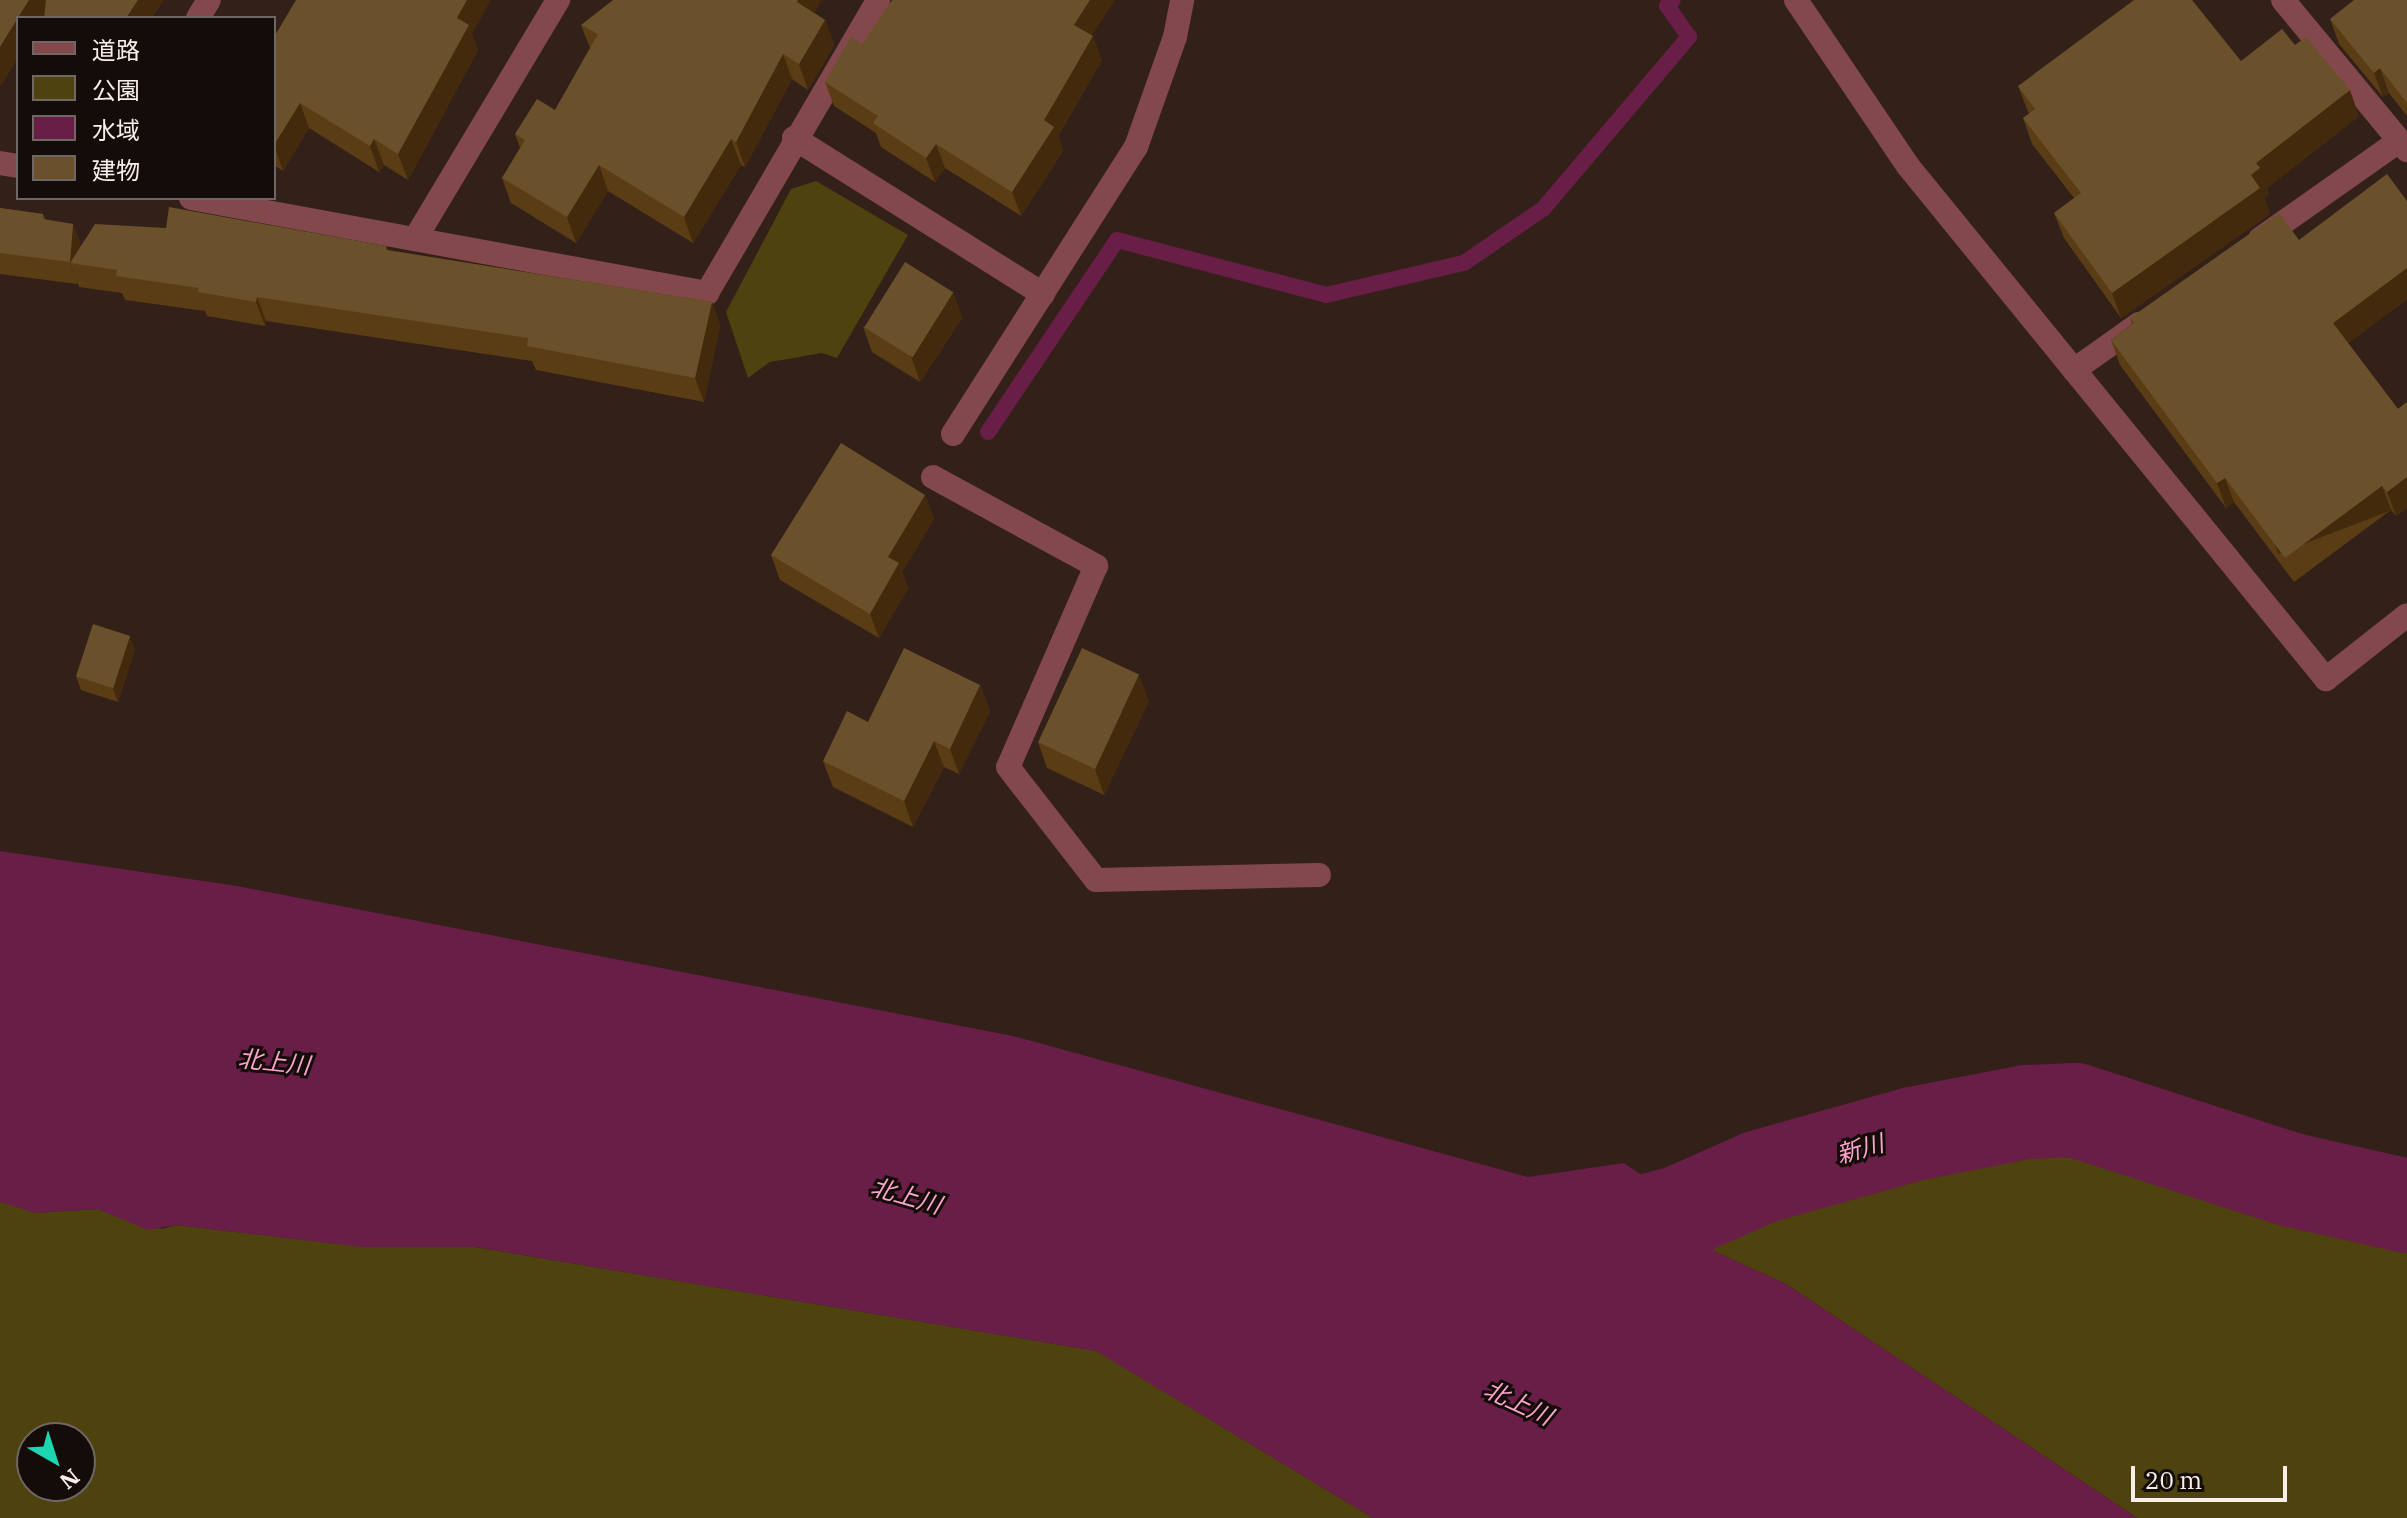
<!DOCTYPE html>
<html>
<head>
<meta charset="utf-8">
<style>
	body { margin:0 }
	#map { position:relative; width:2407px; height:1518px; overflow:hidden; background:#322019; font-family:"IBM Plex Serif","Noto Sans JP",serif }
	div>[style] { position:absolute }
	.green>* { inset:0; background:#4e420f }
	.water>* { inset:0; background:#691e47 }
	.stream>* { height:16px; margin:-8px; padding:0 8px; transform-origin:8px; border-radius:8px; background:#691e47 }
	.river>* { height:94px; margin:-47px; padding:0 47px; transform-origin:47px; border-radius:47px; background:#691e47 }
	.service>* { height:24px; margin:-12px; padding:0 12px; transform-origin:12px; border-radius:12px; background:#82484c }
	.minor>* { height:24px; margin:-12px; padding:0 12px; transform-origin:12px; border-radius:12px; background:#82484c }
	.wall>* { inset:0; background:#5a3d15 }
	.shaded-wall>* { inset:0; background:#432a0d; transform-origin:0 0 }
	.building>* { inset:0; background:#6b502c; transform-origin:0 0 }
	span { translate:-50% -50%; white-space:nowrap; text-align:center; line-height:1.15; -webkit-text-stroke:6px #140c09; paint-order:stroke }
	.water-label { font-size:24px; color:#fda4ce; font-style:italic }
	.legend { position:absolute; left:16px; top:16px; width:260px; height:184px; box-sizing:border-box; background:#140c09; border:2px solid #706663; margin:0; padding:10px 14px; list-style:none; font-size:24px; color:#faeee9 }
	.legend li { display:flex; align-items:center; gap:16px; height:40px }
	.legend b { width:40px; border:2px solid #706663 }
	.north { position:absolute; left:16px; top:1422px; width:80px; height:80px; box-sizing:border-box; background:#140c09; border:2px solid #706663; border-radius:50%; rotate:141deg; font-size:22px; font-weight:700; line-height:32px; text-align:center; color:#faeee9 }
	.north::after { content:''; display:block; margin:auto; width:28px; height:36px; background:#1cd5b1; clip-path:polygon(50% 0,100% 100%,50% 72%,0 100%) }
	.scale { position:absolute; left:2131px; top:1466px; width:156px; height:36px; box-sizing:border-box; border:4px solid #faeee9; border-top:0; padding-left:10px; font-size:24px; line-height:28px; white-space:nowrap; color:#faeee9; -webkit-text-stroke:6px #140c09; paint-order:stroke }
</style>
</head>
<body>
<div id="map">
	<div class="green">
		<i style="clip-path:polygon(816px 181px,908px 235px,837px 358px,822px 353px,770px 362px,748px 378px,726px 312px,791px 189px)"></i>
		<i style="clip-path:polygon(2062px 1151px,2407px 1240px,2407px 1518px,2137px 1518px,1786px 1284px,1714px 1251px,1713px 1224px,1883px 1180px,2007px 1156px)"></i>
		<i style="clip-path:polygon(evenodd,7px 1200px,35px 1213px,97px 1209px,162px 1229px,176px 1225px,368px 1247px,475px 1247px,1097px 1351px,1373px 1518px,0 1518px,0 1202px,7px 1200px,32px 1438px,80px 1438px,80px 1486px,32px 1486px,32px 1438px)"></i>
	</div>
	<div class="water">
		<i style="clip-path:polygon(0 851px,237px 886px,1013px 1036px,1528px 1177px,1624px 1163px,1713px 1224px,1714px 1251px,1786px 1284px,2137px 1518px,1373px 1518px,1096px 1351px,475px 1247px,362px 1247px,176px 1225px,148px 1230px,97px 1209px,35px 1213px,0 1202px)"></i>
	</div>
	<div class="stream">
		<i style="left:988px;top:432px;width:231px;rotate:-56.1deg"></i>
		<i style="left:1117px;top:240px;width:216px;rotate:14.7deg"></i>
		<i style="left:1326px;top:295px;width:142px;rotate:-13.1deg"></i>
		<i style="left:1464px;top:263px;width:96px;rotate:-34.4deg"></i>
		<i style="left:1543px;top:209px;width:226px;rotate:-49.7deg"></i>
		<i style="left:1689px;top:37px;width:38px;rotate:-125deg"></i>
		<i style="left:1667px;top:6px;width:8px;rotate:-45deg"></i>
	</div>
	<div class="river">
		<i style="left:1565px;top:1244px;width:120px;rotate:-15.4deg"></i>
		<i style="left:1681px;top:1212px;width:86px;rotate:-23.9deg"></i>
		<i style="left:1760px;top:1177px;width:159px;rotate:-15.7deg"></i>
		<i style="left:1913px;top:1134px;width:115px;rotate:-11deg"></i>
		<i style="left:2026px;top:1112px;width:49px;rotate:-2.3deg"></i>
		<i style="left:2075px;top:1110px;width:224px;rotate:17.9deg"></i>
		<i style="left:2288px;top:1179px;width:122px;rotate:12.8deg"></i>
	</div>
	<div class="service">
		<i style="left:2260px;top:239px;width:170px;rotate:-35.2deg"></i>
		<i style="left:2074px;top:370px;width:80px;rotate:-35.3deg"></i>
		<i style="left:933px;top:477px;width:186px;rotate:28.6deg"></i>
		<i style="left:1096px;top:566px;width:219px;rotate:113.6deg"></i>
		<i style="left:1008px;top:767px;width:143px;rotate:52.1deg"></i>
		<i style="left:1096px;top:880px;width:223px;rotate:-1.3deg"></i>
	</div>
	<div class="minor">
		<i style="left:1796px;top:0;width:200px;rotate:56deg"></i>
		<i style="left:1908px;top:166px;width:662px;rotate:50.83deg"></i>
		<i style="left:2326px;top:679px;width:103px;rotate:-38.3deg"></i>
		<i style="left:2283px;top:0;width:195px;rotate:50.4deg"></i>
		<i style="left:198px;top:18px;width:21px;rotate:-59deg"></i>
		<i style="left:794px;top:138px;width:294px;rotate:32.1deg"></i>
		<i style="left:0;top:163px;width:18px;rotate:9deg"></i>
		<i style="left:191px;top:198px;width:525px;rotate:10.43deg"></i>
		<i style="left:707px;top:293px;width:339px;rotate:-59.7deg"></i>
		<i style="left:415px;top:239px;width:279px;rotate:-59.1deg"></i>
		<i style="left:953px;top:434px;width:340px;rotate:-57.5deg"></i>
		<i style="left:1136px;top:147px;width:117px;rotate:-70.5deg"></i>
		<i style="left:1175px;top:37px;width:38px;rotate:-79deg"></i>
	</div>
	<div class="wall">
		<i style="clip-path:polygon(2407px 0,2407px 116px,2389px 93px,2383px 97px,2339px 44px,2330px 19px)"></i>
		<i style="clip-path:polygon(815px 13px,825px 20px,834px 45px,808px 90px,792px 79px,745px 167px,741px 165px,693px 243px,608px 191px,576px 243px,511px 203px,502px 178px,520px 148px,515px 134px,555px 110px,590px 48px,581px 25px)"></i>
		<i style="clip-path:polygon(472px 34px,478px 50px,408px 180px,384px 165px,379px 172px,309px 128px,283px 171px,274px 165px,274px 37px)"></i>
		<i style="clip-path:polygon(862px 44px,1102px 60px,1058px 136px,1063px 151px,1021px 216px,945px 168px,935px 182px,881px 147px,876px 133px,834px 106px,825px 82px)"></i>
		<i style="clip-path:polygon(2295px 45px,2359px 116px,2267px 188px,2269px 194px,2264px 198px,2270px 214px,2121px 318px,2064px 238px,2054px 213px,2074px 198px,2032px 144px,2023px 118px,2029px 114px,2018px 86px,2241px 61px)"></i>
		<i style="clip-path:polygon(2407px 201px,2407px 299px,2348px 343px,2398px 409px,2407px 402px,2407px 508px,2396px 516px,2391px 510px,2294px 582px,2234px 502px,2226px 508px,2120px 365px,2111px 340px,2132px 324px,2130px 318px,2299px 240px)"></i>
		<i style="clip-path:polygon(0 208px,43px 214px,46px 220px,73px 224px,81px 247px,386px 246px,388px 250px,712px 302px,720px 326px,704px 402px,536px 370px,532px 361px,266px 321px,265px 326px,207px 316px,205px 311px,125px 300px,122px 293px,79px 287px,78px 283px,77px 284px,0 274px)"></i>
		<i style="clip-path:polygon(953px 292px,962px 318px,920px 382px,872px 352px,863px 327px)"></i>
		<i style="clip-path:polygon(925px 495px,934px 519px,902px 572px,908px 588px,879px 638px,780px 580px,771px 555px)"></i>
		<i style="clip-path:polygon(135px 649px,118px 702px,81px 690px,76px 676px)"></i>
		<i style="clip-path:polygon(980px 685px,990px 711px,959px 774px,944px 767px,913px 827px,833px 787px,823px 761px,868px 722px)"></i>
		<i style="clip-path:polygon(1149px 701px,1104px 795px,1047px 768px,1038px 742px)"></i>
	</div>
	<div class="shaded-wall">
		<i style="clip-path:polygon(29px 0,54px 0,43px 18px,18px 18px,18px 58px,0 87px,0 47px)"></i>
		<i style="clip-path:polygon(138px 0,164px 0,152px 18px,127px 18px)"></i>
		<i style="clip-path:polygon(467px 0,491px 0,472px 34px,478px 50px,408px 180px,398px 154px,457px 18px)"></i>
		<i style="clip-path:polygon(798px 0,822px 0,806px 27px,797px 2px)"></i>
		<i style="clip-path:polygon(1090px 0,1115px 0,1083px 49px,1074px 25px)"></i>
		<i style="clip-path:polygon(825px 20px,834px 45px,808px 90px,799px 64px)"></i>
		<i style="clip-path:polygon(1093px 36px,1102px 60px,1058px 136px,1063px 151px,1021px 216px,1012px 192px,1044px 120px)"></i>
		<i style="clip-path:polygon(783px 54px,792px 79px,745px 167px,736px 142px)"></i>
		<i style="clip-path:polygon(2380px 68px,2389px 93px,2383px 97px,2374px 73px)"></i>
		<i style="clip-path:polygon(2350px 90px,2359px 116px,2267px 188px,2269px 194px,2264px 198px,2270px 214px,2121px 318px,2112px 293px,2251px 175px,2256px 163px)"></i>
		<i style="clip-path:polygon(300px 103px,309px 128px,283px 171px,274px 145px)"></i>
		<i style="clip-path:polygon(374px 139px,384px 165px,379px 172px,370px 146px)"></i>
		<i style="clip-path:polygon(731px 139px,741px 165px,693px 243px,684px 217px)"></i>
		<i style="clip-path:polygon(936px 144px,945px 168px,935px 182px,926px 158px)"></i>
		<i style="clip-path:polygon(599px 165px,608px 191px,576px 243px,567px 217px)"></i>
		<i style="clip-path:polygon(73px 224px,81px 245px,79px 264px,70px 263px,77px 284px,70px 262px)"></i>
		<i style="clip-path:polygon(2407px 268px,2407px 299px,2342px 348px,2333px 323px)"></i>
		<i style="clip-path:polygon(953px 292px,962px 318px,920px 382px,911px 356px)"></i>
		<i style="clip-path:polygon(257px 297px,266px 321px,265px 326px,256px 302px)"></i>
		<i style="clip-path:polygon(712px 302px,720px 326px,704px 402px,695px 378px)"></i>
		<i style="clip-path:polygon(2407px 477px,2407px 508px,2396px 516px,2387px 492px)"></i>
		<i style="clip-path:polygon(2225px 478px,2234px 502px,2226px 508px,2217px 483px)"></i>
		<i style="left:2382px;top:486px;width:26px;height:121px;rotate:69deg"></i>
		<i style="clip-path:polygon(925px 495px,934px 519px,902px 572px,908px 588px,879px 638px,870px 614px,888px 557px)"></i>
		<i style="clip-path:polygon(130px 636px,135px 649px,118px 702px,113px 689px)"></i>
		<i style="clip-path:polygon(1139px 675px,1149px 701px,1104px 795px,1095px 769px)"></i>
		<i style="clip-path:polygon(980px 685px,990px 711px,959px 774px,950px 749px)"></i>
		<i style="clip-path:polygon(934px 741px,944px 767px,913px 827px,904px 801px)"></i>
	</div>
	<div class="building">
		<i style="clip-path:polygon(0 0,29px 0,0 47px)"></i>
		<i style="clip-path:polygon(46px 0,138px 0,127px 17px,128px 18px,44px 18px)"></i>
		<i style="clip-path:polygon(296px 0,467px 0,457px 18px,469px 25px,398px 154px,374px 139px,370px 146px,300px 103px,274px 145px,274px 37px)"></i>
		<i style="clip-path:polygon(613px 0,798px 0,797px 2px,825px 20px,799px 64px,783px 54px,736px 142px,731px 139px,684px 217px,599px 165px,567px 217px,502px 178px,525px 140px,515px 134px,537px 99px,555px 110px,598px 34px,581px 25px)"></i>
		<i style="clip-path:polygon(892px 0,1090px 0,1074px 25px,1093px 36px,1044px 120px,1054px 127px,1012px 192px,936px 144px,926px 158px,873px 123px,878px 116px,825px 82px,851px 37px,862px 44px)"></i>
		<i style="clip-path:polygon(2134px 0,2192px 0,2241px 61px,2282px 29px,2295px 45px,2306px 37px,2350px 90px,2256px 163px,2260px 168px,2251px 175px,2260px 188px,2112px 293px,2054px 213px,2081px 193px,2023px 118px,2035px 109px,2018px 86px)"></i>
		<i style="clip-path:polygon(2354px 0,2407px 0,2407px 103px,2380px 68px,2374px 73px,2330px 19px)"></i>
		<i style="clip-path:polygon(2387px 174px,2407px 201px,2407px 268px,2333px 323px,2398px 409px,2407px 402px,2407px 477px,2387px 492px,2382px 486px,2285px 558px,2225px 478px,2217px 483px,2111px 340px,2134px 323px,2130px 318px,2279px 213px,2299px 240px)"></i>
		<i style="clip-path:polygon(169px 207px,386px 246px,386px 250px,712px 302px,695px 378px,527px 346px,528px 338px,257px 297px,256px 302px,198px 292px,199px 288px,116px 276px,117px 270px,70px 263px,95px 224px,166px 228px)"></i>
		<i style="clip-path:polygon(0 208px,43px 214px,43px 219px,73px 224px,70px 262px,0 253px)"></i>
		<i style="left:905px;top:262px;width:57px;height:77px;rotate:32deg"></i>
		<i style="clip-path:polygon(841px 443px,925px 495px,888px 557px,899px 563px,870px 614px,771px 555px)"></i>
		<i style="left:93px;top:624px;width:39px;height:55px;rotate:18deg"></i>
		<i style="clip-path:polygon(904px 648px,980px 685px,950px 749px,934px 741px,904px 801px,823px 761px,847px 711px,868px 722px)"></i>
		<i style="left:1082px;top:648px;width:63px;height:104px;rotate:25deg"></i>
	</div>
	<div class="water-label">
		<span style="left:274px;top:1062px;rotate:6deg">北上川</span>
		<span style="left:1860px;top:1149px;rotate:-16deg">新川</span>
		<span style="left:906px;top:1196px;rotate:16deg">北上川</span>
		<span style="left:1518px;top:1403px;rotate:25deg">北上川</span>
	</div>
	<ul class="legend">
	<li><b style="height:10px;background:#82484c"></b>道路</li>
	<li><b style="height:22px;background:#4e420f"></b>公園</li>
	<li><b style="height:22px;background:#691e47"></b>水域</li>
	<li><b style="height:22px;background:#6b502c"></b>建物</li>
	</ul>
	<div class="north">N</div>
	<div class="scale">20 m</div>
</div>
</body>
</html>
